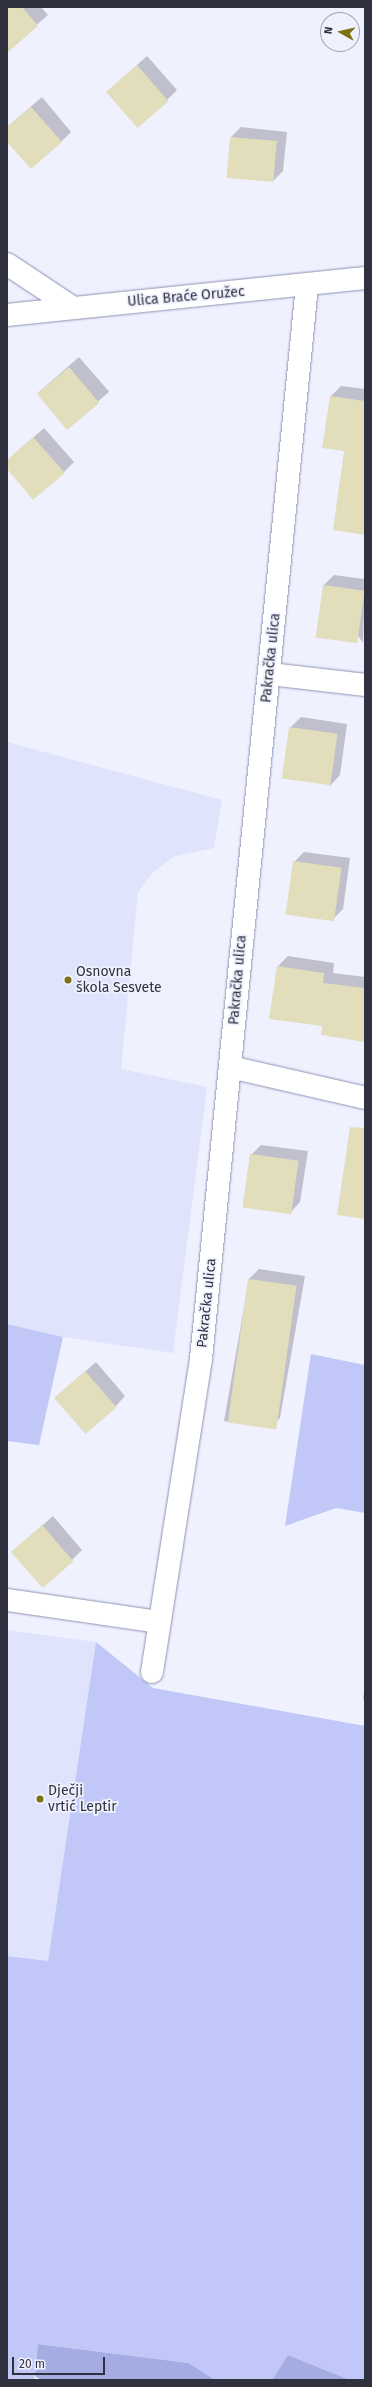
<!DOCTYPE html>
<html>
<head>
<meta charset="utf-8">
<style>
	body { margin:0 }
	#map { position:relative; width:372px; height:2387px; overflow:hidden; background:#eff1ff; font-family:"Fira Sans",sans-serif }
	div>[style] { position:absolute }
	.built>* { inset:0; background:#e0e3fc }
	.green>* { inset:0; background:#c1c8f7 }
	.forest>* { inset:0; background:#a5ace2 }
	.shadow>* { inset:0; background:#0003; transform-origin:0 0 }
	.building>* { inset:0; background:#e2debb; transform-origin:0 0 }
	.roads { filter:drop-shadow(0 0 1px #8d92b1) drop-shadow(0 0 1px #8d92b1) }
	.minor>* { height:22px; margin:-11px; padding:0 11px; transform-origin:11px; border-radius:11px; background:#fff }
	.dots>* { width:11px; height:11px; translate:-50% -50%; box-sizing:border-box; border:2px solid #eff1ff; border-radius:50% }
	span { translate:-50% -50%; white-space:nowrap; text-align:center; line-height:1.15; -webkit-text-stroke:3.5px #eff1ff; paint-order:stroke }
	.street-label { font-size:14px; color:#30313e }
	.poi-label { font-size:14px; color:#30313e }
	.left { translate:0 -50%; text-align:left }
	.frame { position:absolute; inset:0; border:8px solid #30313e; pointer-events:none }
	.north { position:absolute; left:320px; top:12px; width:40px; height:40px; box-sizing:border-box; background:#eff1ff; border:1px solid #a3a4b2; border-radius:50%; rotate:278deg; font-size:11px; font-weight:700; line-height:16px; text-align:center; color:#30313e }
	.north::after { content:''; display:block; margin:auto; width:14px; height:18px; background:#7c7213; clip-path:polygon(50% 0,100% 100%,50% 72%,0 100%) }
	.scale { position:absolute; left:12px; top:2357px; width:93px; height:18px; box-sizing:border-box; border:2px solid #30313e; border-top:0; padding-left:5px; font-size:12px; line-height:14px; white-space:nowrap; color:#30313e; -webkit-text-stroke:3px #eff1ff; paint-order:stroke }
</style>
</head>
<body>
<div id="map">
	<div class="built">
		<i style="clip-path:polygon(7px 742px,222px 800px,214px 848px,175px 856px,154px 871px,138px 892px,121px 1069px,207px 1087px,173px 1353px,63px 1337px,7px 1324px)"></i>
		<i style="clip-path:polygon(7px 1630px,96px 1642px,48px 1962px,7px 1956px)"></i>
	</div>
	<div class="green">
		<i style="clip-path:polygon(7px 1324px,63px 1337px,39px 1445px,7px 1441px)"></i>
		<i style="clip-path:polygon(311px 1354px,365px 1365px,365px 1513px,336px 1508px,285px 1526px)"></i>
		<i style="clip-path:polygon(96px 1642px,153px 1688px,365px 1726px,365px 2380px,350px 2380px,288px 2355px,272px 2380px,215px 2380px,189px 2363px,39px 2344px,34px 2380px,7px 2380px,7px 1956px,48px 1961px)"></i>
	</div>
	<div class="forest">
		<i style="clip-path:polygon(38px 2344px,189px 2363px,215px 2380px,41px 2380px,35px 2376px)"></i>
		<i style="clip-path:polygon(288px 2355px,350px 2380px,272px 2380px)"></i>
	</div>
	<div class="shadow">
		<i style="clip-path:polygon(7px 7px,41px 7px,48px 15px,7px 51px)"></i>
		<i style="clip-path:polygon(147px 56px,177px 90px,167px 100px,107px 92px)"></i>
		<i style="clip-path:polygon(42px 97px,71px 132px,61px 142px,7px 140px,7px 127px)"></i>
		<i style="clip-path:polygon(241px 127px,287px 132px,283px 171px,273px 181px,231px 137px)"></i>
		<i style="left:79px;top:357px;width:46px;height:54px;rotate:49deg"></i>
		<i style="clip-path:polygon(341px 386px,365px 389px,365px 534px,346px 450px,323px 447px,331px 396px)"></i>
		<i style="clip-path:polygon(44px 428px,74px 462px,64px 472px,7px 468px,7px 461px)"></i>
		<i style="clip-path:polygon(334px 575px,365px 579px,363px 643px,324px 585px)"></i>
		<i style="clip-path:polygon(301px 717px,347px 724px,340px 775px,330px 786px,290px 728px)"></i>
		<i style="clip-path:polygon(304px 852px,350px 858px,343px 909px,332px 920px,294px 862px)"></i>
		<i style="clip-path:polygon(288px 956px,334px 963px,333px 973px,365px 977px,365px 1041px,323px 1026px,277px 967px)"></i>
		<i style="clip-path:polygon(261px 1145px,308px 1151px,300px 1202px,290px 1213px,251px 1155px)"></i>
		<i style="clip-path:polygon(259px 1269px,305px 1276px,280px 1418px,270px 1428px,224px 1421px,249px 1279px)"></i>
		<i style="clip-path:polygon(96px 1362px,125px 1396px,115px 1407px,55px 1398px)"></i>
		<i style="clip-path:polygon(53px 1516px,82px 1550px,72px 1560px,12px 1552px)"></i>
		<i style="clip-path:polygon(365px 1683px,365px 1700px,363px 1699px)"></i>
	</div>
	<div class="building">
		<i style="clip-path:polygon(7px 7px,22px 7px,38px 26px,7px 53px)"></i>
		<i style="left:137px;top:65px;width:48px;height:41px;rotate:49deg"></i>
		<i style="clip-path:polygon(31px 107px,62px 142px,31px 169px,7px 142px,7px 127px)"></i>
		<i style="left:230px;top:137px;width:47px;height:41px;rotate:5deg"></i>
		<i style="left:69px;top:367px;width:47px;height:42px;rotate:50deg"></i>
		<i style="clip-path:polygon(330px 396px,365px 401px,365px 535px,333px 530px,344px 451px,322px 448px)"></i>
		<i style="clip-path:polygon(33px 437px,65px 473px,33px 500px,7px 469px,7px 460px)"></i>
		<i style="left:323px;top:585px;width:42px;height:53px;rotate:8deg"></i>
		<i style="left:289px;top:727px;width:49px;height:52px;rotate:8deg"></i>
		<i style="left:293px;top:861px;width:49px;height:54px;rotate:8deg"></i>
		<i style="clip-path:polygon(277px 966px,324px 973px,323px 983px,365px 988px,365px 1042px,321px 1035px,322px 1026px,269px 1019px)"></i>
		<i style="clip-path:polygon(350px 1127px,365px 1128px,365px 1219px,337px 1215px)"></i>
		<i style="left:250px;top:1154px;width:49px;height:54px;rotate:8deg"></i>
		<i style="left:248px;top:1279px;width:49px;height:145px;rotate:8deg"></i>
		<i style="left:85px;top:1371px;width:48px;height:41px;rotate:49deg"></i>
		<i style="left:42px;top:1525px;width:48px;height:41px;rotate:49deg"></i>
	</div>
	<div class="roads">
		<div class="minor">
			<i style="left:7px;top:264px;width:78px;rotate:33.5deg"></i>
			<i style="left:7px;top:315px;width:360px;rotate:-5.9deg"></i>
			<i style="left:270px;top:674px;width:96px;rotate:6.6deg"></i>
			<i style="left:230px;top:1067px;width:139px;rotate:12.9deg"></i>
			<i style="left:7px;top:1600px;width:154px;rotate:8.2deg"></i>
			<i style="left:152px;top:1672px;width:317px;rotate:-81.1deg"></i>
			<i style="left:201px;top:1359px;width:1078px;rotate:-84.36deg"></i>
		</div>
	</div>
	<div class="dots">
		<i style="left:68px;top:980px;background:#7c7213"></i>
		<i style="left:40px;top:1799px;background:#7c7213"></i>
	</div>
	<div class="street-label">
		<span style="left:186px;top:297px;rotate:-5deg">Ulica Braće Oružec</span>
		<span style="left:271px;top:658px;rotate:-84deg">Pakračka ulica</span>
		<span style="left:238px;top:980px;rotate:-85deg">Pakračka ulica</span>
		<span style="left:207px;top:1303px;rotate:-84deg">Pakračka ulica</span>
	</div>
	<div class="poi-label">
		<span class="left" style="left:76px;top:980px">Osnovna<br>škola Sesvete</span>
		<span class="left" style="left:48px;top:1799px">Dječji<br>vrtić Leptir</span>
	</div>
	<div class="frame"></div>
	<div class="north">N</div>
	<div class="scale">20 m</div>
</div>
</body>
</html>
